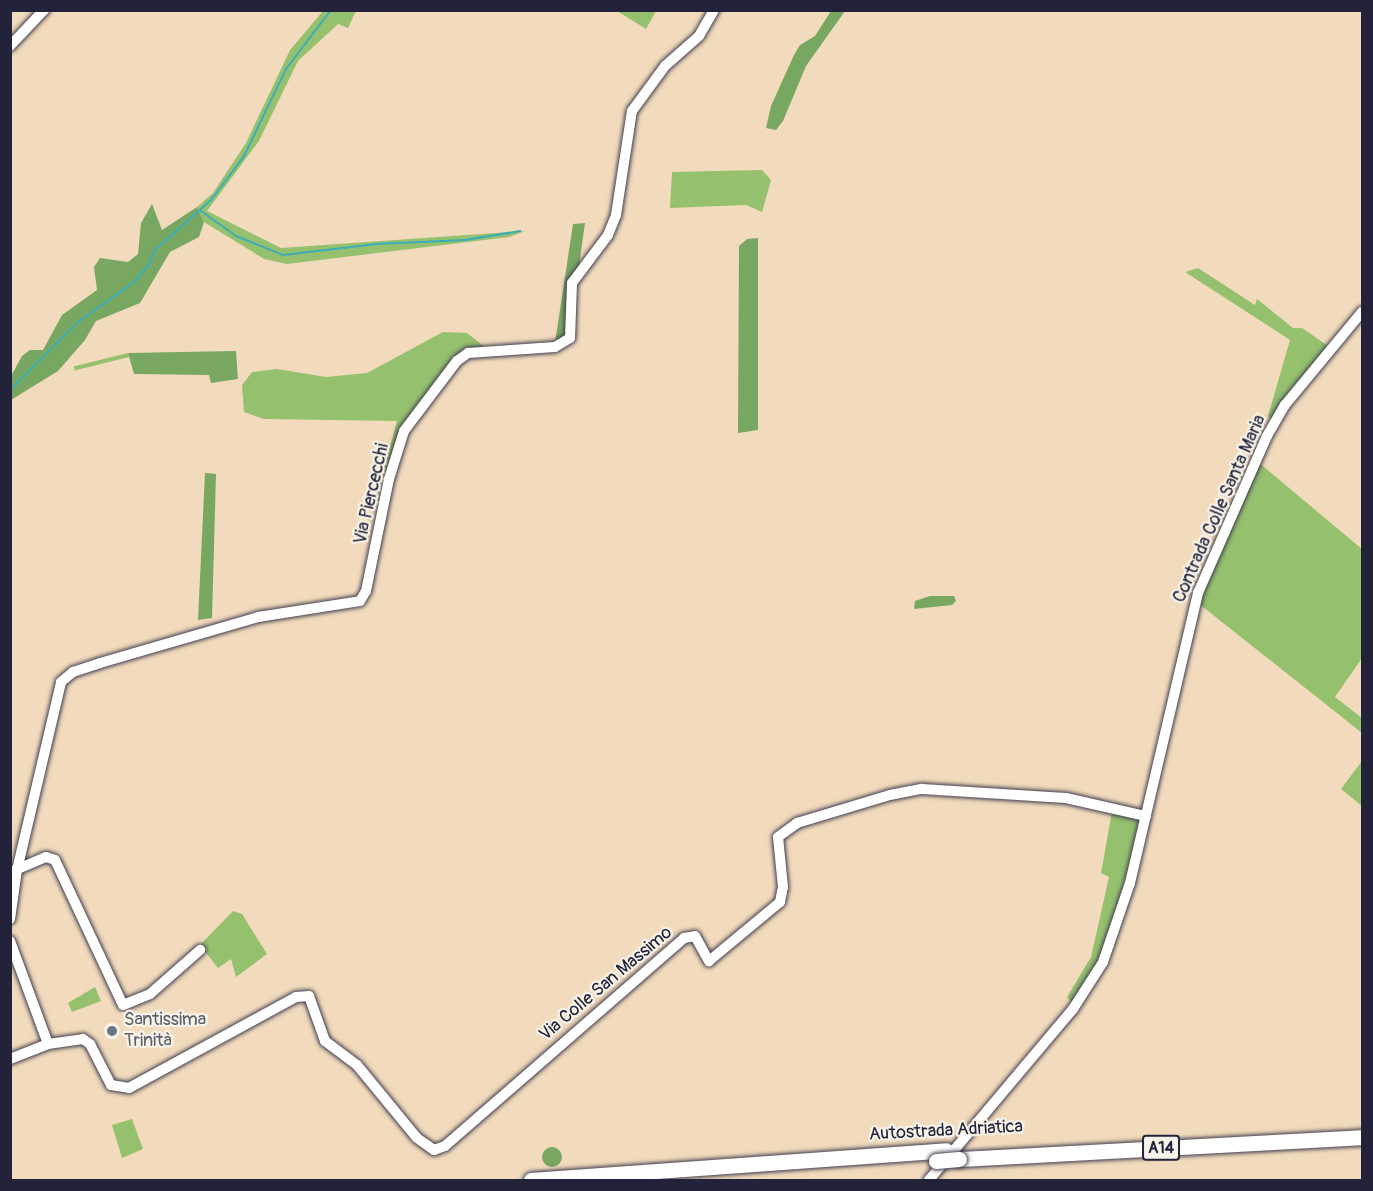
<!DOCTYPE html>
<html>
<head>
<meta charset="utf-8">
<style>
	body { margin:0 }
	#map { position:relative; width:1373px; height:1191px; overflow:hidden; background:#f2dbbd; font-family:Pangolin,sans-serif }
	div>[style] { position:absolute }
	.green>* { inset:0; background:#95c16f; transform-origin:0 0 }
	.forest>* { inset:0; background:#78a762 }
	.round { border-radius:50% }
	.stream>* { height:2px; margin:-1px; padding:0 1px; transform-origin:1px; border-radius:1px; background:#3cadb8 }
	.roads { filter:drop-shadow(0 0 2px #413e4e) drop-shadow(0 0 2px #413e4e) }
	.minor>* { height:10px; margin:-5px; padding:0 5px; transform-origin:5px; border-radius:5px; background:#fff }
	.highway>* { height:15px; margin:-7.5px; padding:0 7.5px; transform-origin:7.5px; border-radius:7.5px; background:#fff }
	.bridges { filter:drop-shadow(0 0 2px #413e4e) drop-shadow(0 0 2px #413e4e) }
	.highway-bridge>* { height:15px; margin:-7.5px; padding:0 7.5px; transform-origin:7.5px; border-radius:7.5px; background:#fff }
	.dots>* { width:16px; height:16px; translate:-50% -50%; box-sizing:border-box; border:3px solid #f7f3e8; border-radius:50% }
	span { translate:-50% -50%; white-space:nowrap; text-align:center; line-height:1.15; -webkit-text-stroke:4.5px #f7f3e8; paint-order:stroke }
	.shield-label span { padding:2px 4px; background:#f7f3e8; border:2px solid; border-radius:4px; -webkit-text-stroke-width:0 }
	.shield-label { font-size:16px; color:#22223b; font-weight:700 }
	.street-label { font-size:18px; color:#22223b }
	.worship-label { font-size:18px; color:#5b616d }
	.left { translate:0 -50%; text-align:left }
	.frame { position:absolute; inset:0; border:12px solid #22223b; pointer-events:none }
</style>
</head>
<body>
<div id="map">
	<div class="green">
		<i style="clip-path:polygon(323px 11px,356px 11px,348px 28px,338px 24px,298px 61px,259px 141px,207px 211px,281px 248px,525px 231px,509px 237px,287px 264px,264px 259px,204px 222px,197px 207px,213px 193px,246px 143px,290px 50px)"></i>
		<i style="clip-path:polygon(617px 11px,656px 11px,646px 29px)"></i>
		<i style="clip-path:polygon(762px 170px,771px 180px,762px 212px,746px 205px,670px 208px,672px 172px)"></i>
		<i style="clip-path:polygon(1198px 268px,1255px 305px,1257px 299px,1293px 328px,1302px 328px,1331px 348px,1272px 420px,1268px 416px,1290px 340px,1185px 272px)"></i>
		<i style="clip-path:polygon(443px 332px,467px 333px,485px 347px,469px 351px,420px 407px,389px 477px,383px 473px,397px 421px,264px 419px,244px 412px,242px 385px,252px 372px,277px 369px,326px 377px,367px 373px)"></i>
		<i style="left:128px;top:353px;width:4px;height:56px;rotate:76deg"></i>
		<i style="clip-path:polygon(1258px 462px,1362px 549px,1362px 658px,1335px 697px,1362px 718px,1362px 733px,1198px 603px)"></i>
		<i style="clip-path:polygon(1362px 761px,1362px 806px,1341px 789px)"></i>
		<i style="clip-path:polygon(1112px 811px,1143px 817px,1102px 957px,1072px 1003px,1067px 997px,1091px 957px,1109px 877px,1101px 873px)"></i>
		<i style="clip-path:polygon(233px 911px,242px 914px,267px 954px,236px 977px,231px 959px,218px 968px,200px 945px)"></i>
		<i style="clip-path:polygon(95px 987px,101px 1001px,72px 1012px,68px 1003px)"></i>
		<i style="clip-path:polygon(132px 1119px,143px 1149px,122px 1158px,112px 1125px)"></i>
	</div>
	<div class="forest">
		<i style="clip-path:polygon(831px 11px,845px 11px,806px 66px,783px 121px,776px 130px,766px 128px,771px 106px,794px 55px,800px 45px,815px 36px)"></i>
		<i style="clip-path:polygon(152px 204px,162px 230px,197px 207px,204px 222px,199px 237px,170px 252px,140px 303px,96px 321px,85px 340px,58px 371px,11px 400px,11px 376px,22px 356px,30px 350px,43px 350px,62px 315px,97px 290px,94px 267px,100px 258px,128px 262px,138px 254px,141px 223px)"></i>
		<i style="clip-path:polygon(585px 223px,569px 337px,555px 343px,573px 224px)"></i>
		<i style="clip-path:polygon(758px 238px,758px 430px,738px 433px,739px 246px,747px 239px)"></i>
		<i style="clip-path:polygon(236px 351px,238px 379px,211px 383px,209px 375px,134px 374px,128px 353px)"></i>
		<i style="clip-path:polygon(205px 473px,216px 474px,212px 618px,198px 620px)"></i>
		<i style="clip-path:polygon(930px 596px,954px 596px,956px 601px,952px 605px,914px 609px,915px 601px)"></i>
		<i class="round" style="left:542px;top:1147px;width:20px;height:20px"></i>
	</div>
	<div class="stream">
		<i style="left:201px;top:211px;width:43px;rotate:35.5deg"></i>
		<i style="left:236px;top:236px;width:51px;rotate:22deg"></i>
		<i style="left:283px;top:255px;width:94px;rotate:-6.7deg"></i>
		<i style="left:376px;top:244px;width:89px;rotate:-2.6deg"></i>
		<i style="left:465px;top:240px;width:56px;rotate:-9.3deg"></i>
		<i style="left:10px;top:390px;width:96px;rotate:-45deg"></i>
		<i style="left:78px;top:322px;width:69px;rotate:-35.5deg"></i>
		<i style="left:134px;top:282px;width:21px;rotate:-49deg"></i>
		<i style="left:148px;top:266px;width:19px;rotate:-65deg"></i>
		<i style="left:156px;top:249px;width:74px;rotate:-41.7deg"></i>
		<i style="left:211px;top:200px;width:55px;rotate:-53.1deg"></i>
		<i style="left:244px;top:156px;width:97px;rotate:-64.2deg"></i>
		<i style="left:286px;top:69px;width:74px;rotate:-52.7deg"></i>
	</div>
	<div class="roads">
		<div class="minor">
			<i style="left:10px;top:46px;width:50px;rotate:-46.6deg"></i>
			<i style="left:13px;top:871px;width:36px;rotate:-23deg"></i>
			<i style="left:46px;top:857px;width:9px;rotate:18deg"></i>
			<i style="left:55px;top:860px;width:160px;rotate:64.9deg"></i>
			<i style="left:123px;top:1005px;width:29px;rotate:-22deg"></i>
			<i style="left:150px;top:994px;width:67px;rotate:-41.3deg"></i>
			<i style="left:10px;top:919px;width:49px;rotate:-81.9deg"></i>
			<i style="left:17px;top:870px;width:193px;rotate:-76.8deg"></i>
			<i style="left:61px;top:682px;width:16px;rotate:-40deg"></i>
			<i style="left:73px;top:672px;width:28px;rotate:-18deg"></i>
			<i style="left:100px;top:663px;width:165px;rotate:-16.2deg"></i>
			<i style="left:258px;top:617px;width:103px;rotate:-8.9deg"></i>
			<i style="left:360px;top:601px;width:12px;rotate:-59deg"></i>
			<i style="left:366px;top:591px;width:114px;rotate:-78.4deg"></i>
			<i style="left:389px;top:479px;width:50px;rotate:-72.6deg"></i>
			<i style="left:404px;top:431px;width:88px;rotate:-52.9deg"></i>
			<i style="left:457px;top:361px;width:14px;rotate:-36deg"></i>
			<i style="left:468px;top:353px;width:87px;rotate:-3.9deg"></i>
			<i style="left:555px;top:347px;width:17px;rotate:-31deg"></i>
			<i style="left:570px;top:338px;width:55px;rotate:-87.9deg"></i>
			<i style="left:572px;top:283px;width:60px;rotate:-53.1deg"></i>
			<i style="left:608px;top:235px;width:22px;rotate:-68deg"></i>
			<i style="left:616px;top:215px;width:105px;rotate:-81.3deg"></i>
			<i style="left:632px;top:111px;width:56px;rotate:-53.7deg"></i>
			<i style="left:665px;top:66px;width:45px;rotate:-41.4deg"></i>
			<i style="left:699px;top:36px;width:30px;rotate:-60deg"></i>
			<i style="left:10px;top:941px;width:110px;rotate:69.7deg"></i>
			<i style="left:10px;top:1059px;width:41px;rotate:-21.5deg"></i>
			<i style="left:48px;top:1044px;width:35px;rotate:-8deg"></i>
			<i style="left:83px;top:1039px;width:9px;rotate:36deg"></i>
			<i style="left:90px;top:1044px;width:46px;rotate:62.9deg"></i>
			<i style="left:111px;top:1085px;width:18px;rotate:9deg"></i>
			<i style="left:129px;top:1088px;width:190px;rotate:-28.6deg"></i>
			<i style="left:296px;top:997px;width:13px;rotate:-4deg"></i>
			<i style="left:309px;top:996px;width:48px;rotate:70.4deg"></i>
			<i style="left:325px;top:1041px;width:40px;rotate:37deg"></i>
			<i style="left:357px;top:1065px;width:94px;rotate:50.6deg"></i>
			<i style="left:417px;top:1138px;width:21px;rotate:35deg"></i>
			<i style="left:434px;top:1150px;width:12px;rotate:-20deg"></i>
			<i style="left:445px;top:1146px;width:317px;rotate:-41deg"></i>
			<i style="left:684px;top:938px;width:11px;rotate:-10deg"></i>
			<i style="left:695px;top:936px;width:29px;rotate:61deg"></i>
			<i style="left:709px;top:961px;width:92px;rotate:-39.7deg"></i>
			<i style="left:780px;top:902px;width:15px;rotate:-79deg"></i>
			<i style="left:783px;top:887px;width:50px;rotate:-95.7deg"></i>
			<i style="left:778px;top:837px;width:24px;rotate:-36deg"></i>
			<i style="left:797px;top:823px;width:97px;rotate:-16.8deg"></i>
			<i style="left:890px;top:795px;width:33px;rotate:-11deg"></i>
			<i style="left:922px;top:789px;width:144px;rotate:3.6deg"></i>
			<i style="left:1066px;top:798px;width:82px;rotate:12.7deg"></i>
			<i style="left:929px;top:1180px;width:224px;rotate:-49.9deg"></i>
			<i style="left:1073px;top:1009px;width:56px;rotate:-57.4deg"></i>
			<i style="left:1103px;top:962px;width:83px;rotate:-71.1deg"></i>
			<i style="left:1130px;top:883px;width:298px;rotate:-76.8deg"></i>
			<i style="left:1198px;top:593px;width:171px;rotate:-66.3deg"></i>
			<i style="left:1267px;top:436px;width:36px;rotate:-60deg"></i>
			<i style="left:1285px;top:405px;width:121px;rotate:-50.4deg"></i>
		</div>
		<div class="highway">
			<i style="left:959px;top:1159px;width:404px;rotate:-3.1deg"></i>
			<i style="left:531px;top:1180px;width:416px;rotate:-4.1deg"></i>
		</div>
	</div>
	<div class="bridges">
		<div class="highway-bridge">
			<i style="left:936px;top:1161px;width:23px;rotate:-5deg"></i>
		</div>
	</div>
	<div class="dots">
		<i style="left:112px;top:1031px;background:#6b7280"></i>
	</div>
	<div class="shield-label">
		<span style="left:1161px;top:1148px">A14</span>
	</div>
	<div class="street-label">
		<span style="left:372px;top:494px;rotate:-77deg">Via Piercecchi</span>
		<span style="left:1220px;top:509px;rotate:-66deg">Contrada Colle Santa Maria</span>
		<span style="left:606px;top:984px;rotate:-40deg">Via Colle San Massimo</span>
		<span style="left:946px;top:1131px;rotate:-3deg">Autostrada Adriatica</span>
	</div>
	<div class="worship-label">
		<span class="left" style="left:124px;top:1031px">Santissima<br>Trinità</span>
	</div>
	<div class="frame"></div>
</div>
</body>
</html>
